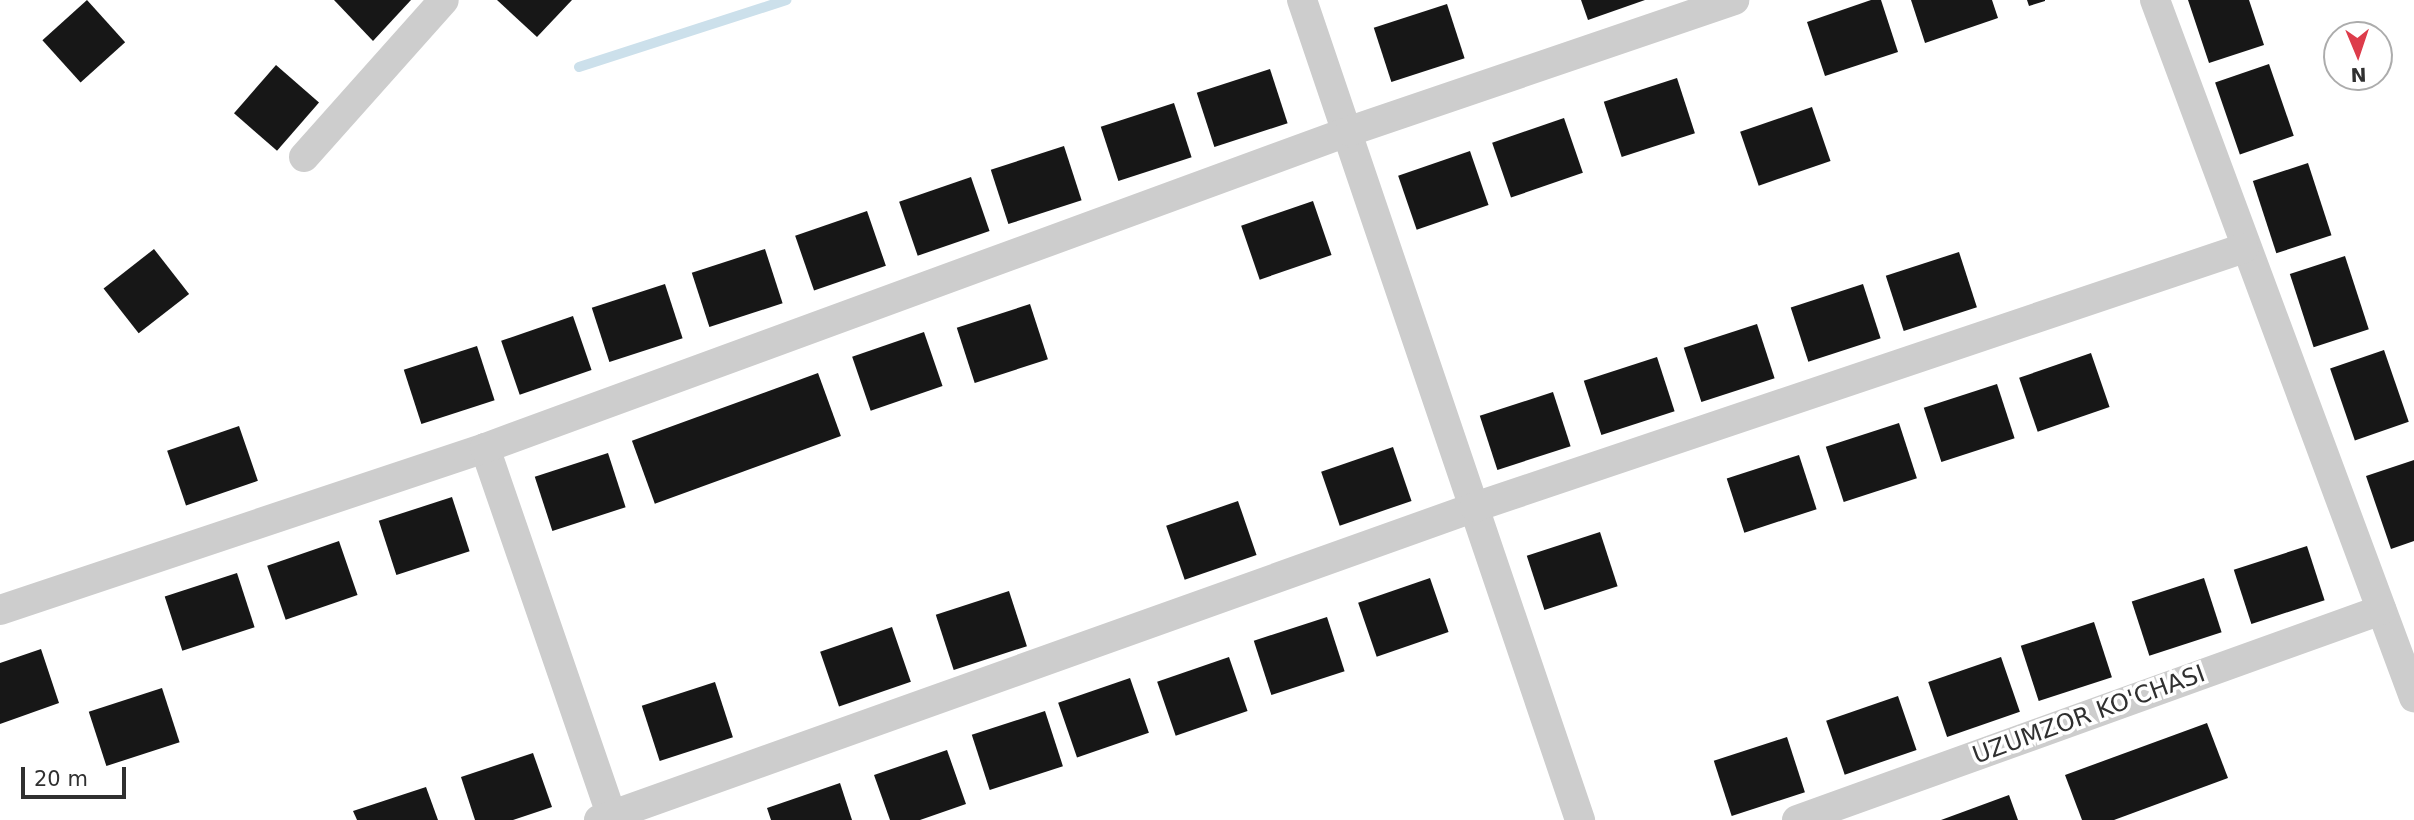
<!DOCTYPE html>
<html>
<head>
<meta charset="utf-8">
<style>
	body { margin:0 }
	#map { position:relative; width:2414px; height:820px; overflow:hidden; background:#fff; font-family:"DejaVu Sans",sans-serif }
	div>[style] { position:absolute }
	.stream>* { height:10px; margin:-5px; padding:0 5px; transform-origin:5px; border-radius:5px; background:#cce0eb }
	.building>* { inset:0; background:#171717; transform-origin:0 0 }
	.street>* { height:30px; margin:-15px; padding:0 15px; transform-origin:15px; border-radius:15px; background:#cdcdcd }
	span { translate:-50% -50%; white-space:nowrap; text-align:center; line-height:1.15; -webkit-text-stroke:7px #fff; paint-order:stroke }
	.street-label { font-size:24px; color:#303030 }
	.north { position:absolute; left:2323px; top:21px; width:70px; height:70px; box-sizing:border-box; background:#fff; border:2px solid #acacac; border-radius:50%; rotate:178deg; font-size:19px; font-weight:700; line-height:28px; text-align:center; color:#303030 }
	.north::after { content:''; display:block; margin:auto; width:24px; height:32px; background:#dd3c4b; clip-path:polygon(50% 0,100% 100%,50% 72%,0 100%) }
	.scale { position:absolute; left:21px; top:767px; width:105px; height:32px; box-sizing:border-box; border:4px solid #303030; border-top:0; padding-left:9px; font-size:21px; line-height:24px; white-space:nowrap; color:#303030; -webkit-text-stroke:5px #fff; paint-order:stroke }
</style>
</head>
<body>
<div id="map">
	<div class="stream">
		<i style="left:579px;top:67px;width:218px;rotate:-17.9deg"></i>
	</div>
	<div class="building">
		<i style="left:87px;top:0;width:57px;height:60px;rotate:48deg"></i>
		<i style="clip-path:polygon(334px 0,411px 0,373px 41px)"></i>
		<i style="clip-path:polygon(497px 0,572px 0,537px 37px)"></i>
		<i style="clip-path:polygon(1581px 0,1645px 0,1588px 20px)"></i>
		<i style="clip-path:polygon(1871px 0,1881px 0,1898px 52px,1825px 76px,1807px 22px)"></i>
		<i style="clip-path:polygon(1911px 0,1992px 0,1998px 18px,1925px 43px)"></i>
		<i style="clip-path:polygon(2027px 0,2045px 0,2045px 1px,2029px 6px)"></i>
		<i style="clip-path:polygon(2188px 0,2249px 0,2264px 45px,2209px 63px)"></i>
		<i style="left:1447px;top:4px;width:57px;height:77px;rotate:72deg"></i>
		<i style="left:2269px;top:64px;width:76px;height:57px;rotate:71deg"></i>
		<i style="left:276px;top:65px;width:57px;height:64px;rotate:41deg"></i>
		<i style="left:1270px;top:69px;width:57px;height:77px;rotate:72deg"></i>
		<i style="left:1677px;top:78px;width:58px;height:77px;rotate:72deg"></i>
		<i style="left:1174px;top:103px;width:57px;height:77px;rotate:72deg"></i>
		<i style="left:1812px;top:107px;width:57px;height:76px;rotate:71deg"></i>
		<i style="left:1564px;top:118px;width:58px;height:76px;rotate:71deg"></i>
		<i style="left:1064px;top:146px;width:57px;height:77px;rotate:72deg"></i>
		<i style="left:1470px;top:151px;width:57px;height:76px;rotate:71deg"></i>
		<i style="left:2308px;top:163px;width:76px;height:58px;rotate:72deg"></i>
		<i style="left:971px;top:177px;width:57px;height:76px;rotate:71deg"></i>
		<i style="left:1313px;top:201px;width:57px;height:76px;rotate:71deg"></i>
		<i style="left:867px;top:211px;width:58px;height:76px;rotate:71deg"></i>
		<i style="left:154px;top:249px;width:57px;height:64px;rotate:52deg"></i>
		<i style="left:765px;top:249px;width:57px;height:77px;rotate:72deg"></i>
		<i style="left:1959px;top:252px;width:58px;height:77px;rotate:72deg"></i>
		<i style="left:2345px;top:256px;width:77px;height:58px;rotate:72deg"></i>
		<i style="left:665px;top:284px;width:57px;height:77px;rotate:72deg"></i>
		<i style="left:1863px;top:284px;width:57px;height:76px;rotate:72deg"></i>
		<i style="left:1030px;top:304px;width:58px;height:77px;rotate:72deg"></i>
		<i style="left:573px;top:316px;width:57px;height:76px;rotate:71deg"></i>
		<i style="left:1757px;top:324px;width:57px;height:77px;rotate:72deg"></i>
		<i style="left:924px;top:332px;width:57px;height:76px;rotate:71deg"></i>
		<i style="left:477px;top:346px;width:57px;height:77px;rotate:72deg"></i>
		<i style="left:2384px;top:350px;width:76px;height:57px;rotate:71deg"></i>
		<i style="left:2091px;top:353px;width:57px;height:76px;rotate:71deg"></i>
		<i style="left:1657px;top:357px;width:57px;height:77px;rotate:72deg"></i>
		<i style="left:818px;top:373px;width:67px;height:198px;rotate:70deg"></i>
		<i style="left:1997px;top:384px;width:57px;height:77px;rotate:72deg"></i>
		<i style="left:1553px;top:392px;width:57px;height:77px;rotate:72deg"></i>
		<i style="left:1899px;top:423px;width:58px;height:77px;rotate:72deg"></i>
		<i style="left:239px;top:426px;width:58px;height:76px;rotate:71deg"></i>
		<i style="left:1393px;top:447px;width:57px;height:76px;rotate:71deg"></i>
		<i style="left:608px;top:453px;width:57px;height:77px;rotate:72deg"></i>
		<i style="left:1799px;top:455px;width:57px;height:76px;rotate:72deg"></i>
		<i style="clip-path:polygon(2414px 460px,2414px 541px,2391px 549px,2366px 476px)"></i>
		<i style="left:452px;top:497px;width:57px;height:77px;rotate:72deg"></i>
		<i style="left:1238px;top:501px;width:57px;height:76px;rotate:71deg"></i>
		<i style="left:1600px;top:532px;width:57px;height:77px;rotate:72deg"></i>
		<i style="left:339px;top:541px;width:57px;height:76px;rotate:71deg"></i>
		<i style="left:2307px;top:546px;width:57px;height:77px;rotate:72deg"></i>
		<i style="left:237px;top:573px;width:57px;height:76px;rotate:72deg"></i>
		<i style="left:1430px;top:578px;width:57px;height:76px;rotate:71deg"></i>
		<i style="left:2204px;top:578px;width:57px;height:76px;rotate:72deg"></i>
		<i style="left:1009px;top:591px;width:58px;height:77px;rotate:72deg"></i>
		<i style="left:1327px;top:617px;width:57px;height:77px;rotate:72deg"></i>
		<i style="left:2094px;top:622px;width:58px;height:77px;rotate:72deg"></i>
		<i style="left:892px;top:627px;width:58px;height:76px;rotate:71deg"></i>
		<i style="clip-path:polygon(41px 649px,59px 703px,0 724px,0 663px)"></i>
		<i style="left:1229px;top:657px;width:57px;height:76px;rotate:71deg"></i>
		<i style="left:2001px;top:657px;width:58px;height:77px;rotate:71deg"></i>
		<i style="left:1130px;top:678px;width:58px;height:76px;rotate:71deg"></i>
		<i style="left:715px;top:682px;width:58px;height:77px;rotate:72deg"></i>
		<i style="left:162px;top:688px;width:57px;height:77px;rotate:72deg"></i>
		<i style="left:1898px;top:696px;width:57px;height:76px;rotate:71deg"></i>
		<i style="left:1045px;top:711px;width:58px;height:77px;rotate:72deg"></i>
		<i style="clip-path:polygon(2207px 723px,2228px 778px,2114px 820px,2082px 820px,2065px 775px)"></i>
		<i style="left:1787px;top:737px;width:58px;height:77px;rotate:72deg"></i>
		<i style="clip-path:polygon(947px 750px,966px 804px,920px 820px,890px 820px,874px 775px)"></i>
		<i style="clip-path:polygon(533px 753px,552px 807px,513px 820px,475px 820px,461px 777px)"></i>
		<i style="clip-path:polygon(840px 783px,852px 820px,771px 820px,767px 808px)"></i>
		<i style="clip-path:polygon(426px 787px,438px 820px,357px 820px,353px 811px)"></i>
		<i style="clip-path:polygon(2009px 795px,2018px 820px,1941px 820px)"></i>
	</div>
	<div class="street">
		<i style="left:1302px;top:0;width:866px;rotate:71.27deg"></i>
		<i style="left:2155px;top:0;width:744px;rotate:69.62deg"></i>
		<i style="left:304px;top:157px;width:210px;rotate:-48.3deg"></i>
		<i style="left:485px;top:448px;width:393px;rotate:71deg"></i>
		<i style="left:0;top:610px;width:511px;rotate:-18.47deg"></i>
		<i style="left:485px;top:448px;width:921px;rotate:-20.13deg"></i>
		<i style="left:1350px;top:131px;width:406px;rotate:-18.8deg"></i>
		<i style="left:599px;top:820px;width:930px;rotate:-19.66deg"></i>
		<i style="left:1475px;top:507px;width:811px;rotate:-18.61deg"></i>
		<i style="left:1797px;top:820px;width:621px;rotate:-19.78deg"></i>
	</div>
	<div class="street-label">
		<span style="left:2089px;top:715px;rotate:-20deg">UZUMZOR KO'CHASI</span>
	</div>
	<div class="north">N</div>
	<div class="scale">20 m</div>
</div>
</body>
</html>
